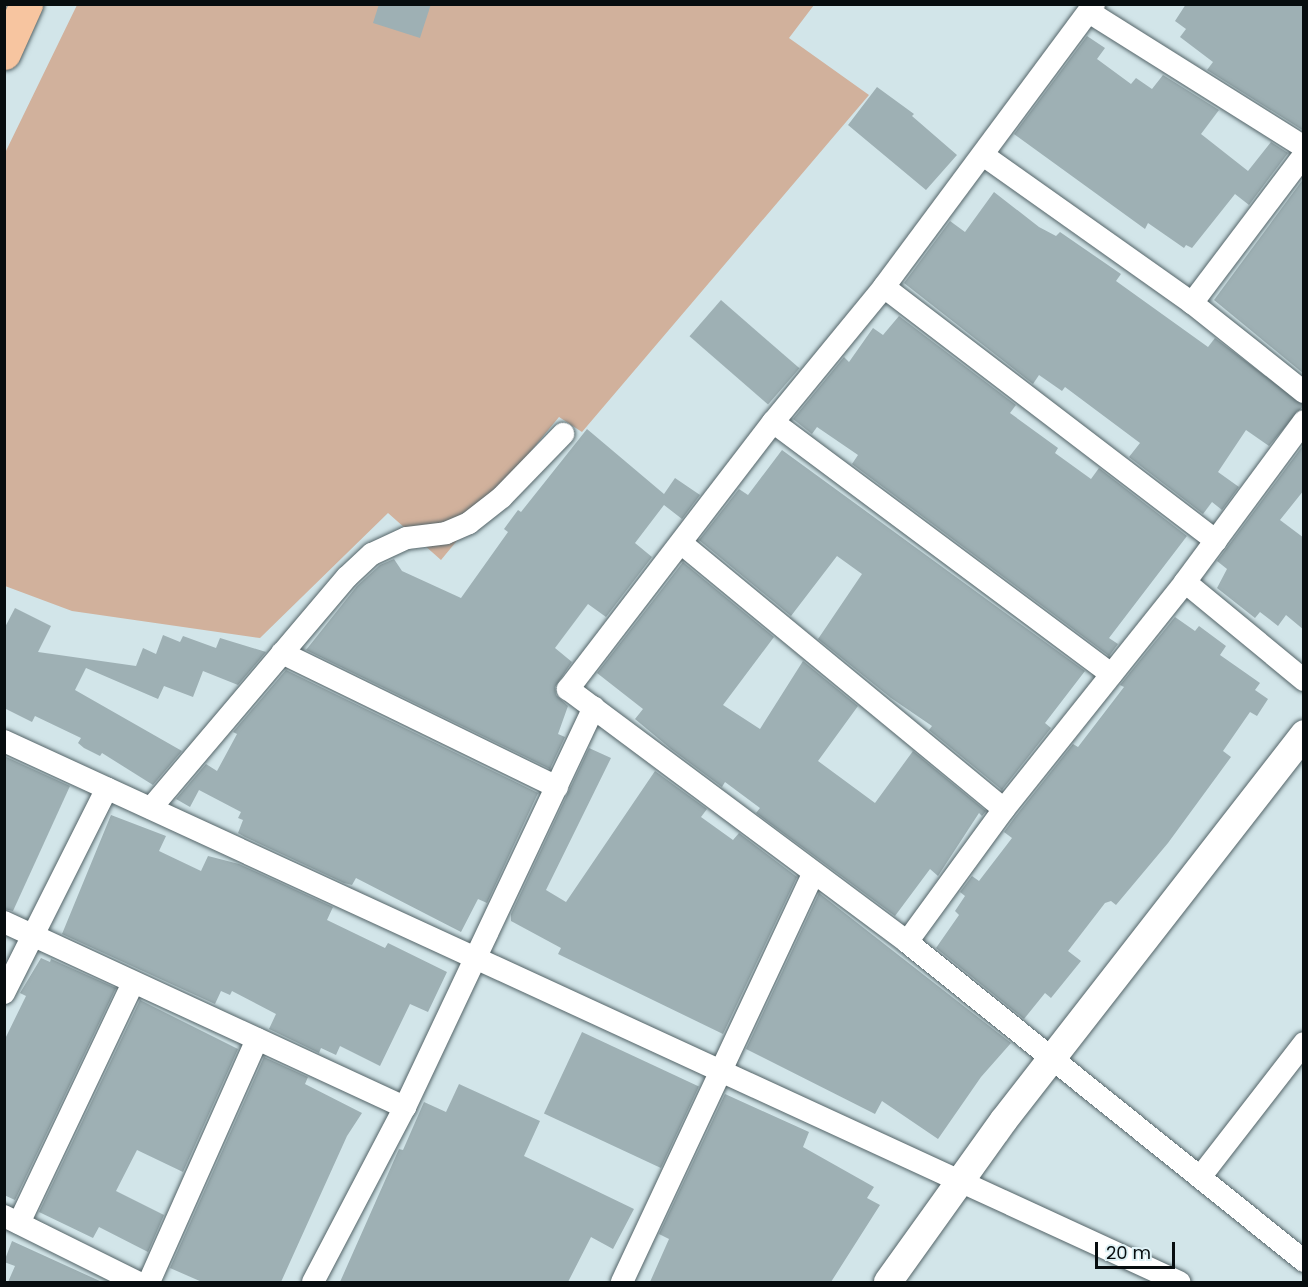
<!DOCTYPE html>
<html>
<head>
<meta charset="utf-8">
<style>
	body { margin:0 }
	#map { position:relative; width:1308px; height:1287px; overflow:hidden; background:#d2e5e9; font-family:Poppins,sans-serif }
	div>[style] { position:absolute }
	.green>* { inset:0; background:#d1b19c }
	.building>* { inset:0; background:#9eb0b4; transform-origin:0 0 }
	.roads { filter:drop-shadow(0 0 2px #546468) drop-shadow(0 0 2px #546468) }
	.minor>* { height:22px; margin:-11px; padding:0 11px; transform-origin:11px; border-radius:11px; background:#fff }
	.tertiary>* { height:28px; margin:-14px; padding:0 14px; transform-origin:14px; border-radius:14px; background:#fff }
	.primary>* { height:33px; margin:-16.5px; padding:0 16.5px; transform-origin:16.5px; border-radius:16.5px; background:#f7c5a0 }
	span { translate:-50% -50%; white-space:nowrap; text-align:center; line-height:1.15; -webkit-text-stroke:4.5px #dff2f6; paint-order:stroke }
	.frame { position:absolute; inset:0; border:6px solid #070d0f; pointer-events:none }
	.scale { position:absolute; left:1095px; top:1242px; width:80px; height:27px; box-sizing:border-box; border:3px solid #070d0f; border-top:0; padding-left:8px; font-size:18px; line-height:21px; white-space:nowrap; color:#070d0f; -webkit-text-stroke:4px #dff2f6; paint-order:stroke }
</style>
</head>
<body>
<div id="map">
	<div class="green">
		<i style="clip-path:polygon(77px 5px,814px 5px,789px 38px,869px 95px,582px 432px,559px 417px,441px 560px,388px 513px,260px 638px,72px 611px,5px 586px,4px 155px)"></i>
	</div>
	<div class="building">
		<i style="clip-path:polygon(379px 4px,431px 4px,420px 38px,373px 23px)"></i>
		<i style="clip-path:polygon(1186px 4px,1304px 4px,1304px 131px,1207px 70px,1213px 62px,1180px 37px,1186px 29px,1175px 21px)"></i>
		<i style="clip-path:polygon(1087px 36px,1105px 48px,1097px 59px,1131px 84px,1136px 78px,1152px 89px,1163px 75px,1219px 110px,1201px 134px,1248px 171px,1271px 142px,1288px 153px,1249px 205px,1235px 194px,1192px 248px,1186px 245px,1184px 248px,1148px 223px,1145px 229px,1014px 134px)"></i>
		<i style="clip-path:polygon(877px 87px,914px 114px,912px 116px,957px 155px,926px 190px,848px 125px)"></i>
		<i style="clip-path:polygon(1304px 178px,1304px 374px,1214px 300px)"></i>
		<i style="clip-path:polygon(994px 192px,1039px 227px,1056px 236px,1060px 232px,1121px 274px,1116px 281px,1208px 347px,1215px 338px,1304px 405px,1269px 446px,1246px 430px,1218px 472px,1239px 487px,1222px 510px,1212px 502px,1203px 514px,1129px 457px,1140px 443px,1065px 387px,1062px 391px,1039px 375px,1033px 384px,904px 283px,950px 221px,965px 232px)"></i>
		<i style="left:721px;top:300px;width:104px;height:48px;rotate:41deg"></i>
		<i style="clip-path:polygon(899px 316px,1016px 405px,1010px 413px,1058px 448px,1055px 453px,1091px 479px,1099px 468px,1187px 536px,1109px 638px,1118px 644px,1109px 656px,852px 464px,858px 455px,817px 427px,812px 434px,793px 419px,844px 357px,849px 362px,873px 328px,883px 335px)"></i>
		<i style="clip-path:polygon(587px 429px,664px 494px,675px 478px,700px 495px,682px 519px,664px 505px,635px 543px,652px 557px,606px 617px,588px 604px,555px 648px,572px 662px,555px 687px,556px 695px,568px 706px,558px 734px,565px 737px,550px 769px,306px 650px,357px 586px,380px 565px,394px 559px,402px 571px,461px 598px,508px 532px,504px 529px,518px 510px,521px 512px)"></i>
		<i style="clip-path:polygon(1304px 444px,1304px 490px,1280px 520px,1304px 538px,1304px 630px,1286px 615px,1278px 626px,1260px 612px,1255px 618px,1217px 588px,1227px 569px,1217px 561px)"></i>
		<i style="clip-path:polygon(782px 450px,1085px 671px,1045px 723px,1051px 728px,1002px 790px,929px 730px,932px 726px,891px 698px,818px 639px,862px 574px,837px 556px,791px 616px,699px 540px,739px 489px,748px 495px)"></i>
		<i style="clip-path:polygon(683px 562px,774px 637px,723px 705px,760px 729px,803px 661px,858px 706px,818px 761px,875px 803px,913px 751px,986px 811px,982px 816px,979px 813px,938px 876px,930px 869px,895px 916px,756px 813px,760px 808px,725px 782px,722px 787px,671px 749px,635px 719px,643px 709px,597px 673px)"></i>
		<i style="clip-path:polygon(15px 608px,51px 626px,38px 652px,136px 666px,143px 648px,156px 654px,163px 635px,180px 642px,183px 636px,216px 648px,220px 638px,266px 652px,238px 685px,203px 671px,193px 697px,164px 686px,158px 699px,86px 668px,75px 690px,182px 751px,153px 785px,102px 753px,100px 756px,84px 748px,78px 743px,81px 738px,35px 716px,32px 722px,4px 708px,4px 629px)"></i>
		<i style="clip-path:polygon(1175px 617px,1195px 631px,1199px 626px,1226px 646px,1220px 655px,1260px 683px,1255px 690px,1268px 699px,1257px 716px,1250px 712px,1223px 751px,1231px 757px,1168px 843px,1116px 905px,1111px 901px,1105px 903px,1068px 951px,1081px 961px,1051px 998px,1045px 993px,1024px 1019px,936px 948px,959px 915px,955px 911px,965px 896px,960px 892px,972px 876px,979px 881px,1012px 838px,1004px 832px,1015px 817px,1073px 744px,1078px 747px,1124px 687px,1120px 685px)"></i>
		<i style="clip-path:polygon(286px 670px,538px 793px,487px 903px,478px 899px,461px 932px,356px 878px,352px 885px,344px 883px,245px 837px,238px 833px,243px 820px,238px 818px,241px 812px,199px 790px,190px 807px,176px 799px,206px 764px,217px 771px,237px 734px,233px 732px)"></i>
		<i style="clip-path:polygon(589px 748px,611px 758px,546px 890px,566px 902px,655px 771px,707px 809px,701px 817px,733px 840px,739px 833px,797px 877px,723px 1034px,558px 954px,561px 948px,511px 921px,511px 914px)"></i>
		<i style="clip-path:polygon(4px 756px,70px 786px,13px 911px,4px 909px)"></i>
		<i style="clip-path:polygon(111px 815px,166px 836px,159px 851px,201px 871px,208px 856px,239px 864px,333px 907px,327px 920px,385px 948px,388px 943px,447px 972px,428px 1012px,410px 1004px,380px 1066px,340px 1046px,336px 1055px,321px 1048px,319px 1053px,269px 1029px,276px 1014px,232px 991px,230px 995px,221px 991px,215px 1004px,62px 934px)"></i>
		<i style="clip-path:polygon(819px 893px,1011px 1043px,981px 1077px,938px 1139px,882px 1101px,875px 1114px,746px 1049px)"></i>
		<i style="clip-path:polygon(41px 958px,50px 962px,51px 959px,116px 988px,15px 1200px,4px 1195px,4px 1041px,26px 996px,20px 993px)"></i>
		<i style="clip-path:polygon(140px 1000px,238px 1049px,183px 1172px,137px 1150px,116px 1191px,164px 1215px,148px 1252px,99px 1227px,93px 1238px,39px 1212px)"></i>
		<i style="left:582px;top:1032px;width:129px;height:90px;rotate:25deg"></i>
		<i style="clip-path:polygon(264px 1057px,308px 1077px,305px 1084px,362px 1113px,347px 1136px,281px 1282px,202px 1282px,170px 1268px)"></i>
		<i style="clip-path:polygon(459px 1084px,540px 1121px,524px 1156px,634px 1209px,613px 1249px,591px 1237px,568px 1282px,340px 1282px,399px 1149px,403px 1150px,424px 1102px,446px 1112px)"></i>
		<i style="clip-path:polygon(725px 1094px,809px 1132px,803px 1147px,874px 1187px,867px 1198px,880px 1205px,831px 1282px,650px 1282px,669px 1239px,659px 1234px)"></i>
		<i style="clip-path:polygon(12px 1241px,102px 1282px,8px 1282px,15px 1266px,4px 1262px)"></i>
	</div>
	<div class="roads">
		<div class="minor">
			<i style="left:1094px;top:4px;width:352px;rotate:126.6deg"></i>
			<i style="left:884px;top:287px;width:175px;rotate:129.4deg"></i>
			<i style="left:773px;top:422px;width:337px;rotate:127.5deg"></i>
			<i style="left:568px;top:689px;width:423px;rotate:36.7deg"></i>
			<i style="left:907px;top:942px;width:509px;rotate:38.78deg"></i>
			<i style="left:1089px;top:12px;width:254px;rotate:32.1deg"></i>
			<i style="left:983px;top:155px;width:256px;rotate:35.3deg"></i>
			<i style="left:1192px;top:303px;width:143px;rotate:38.5deg"></i>
			<i style="left:884px;top:287px;width:418px;rotate:37.4deg"></i>
			<i style="left:1192px;top:303px;width:186px;rotate:-52.9deg"></i>
			<i style="left:773px;top:422px;width:422px;rotate:36.7deg"></i>
			<i style="left:681px;top:543px;width:418px;rotate:39.5deg"></i>
			<i style="left:1185px;top:582px;width:154px;rotate:39.5deg"></i>
			<i style="left:282px;top:653px;width:306px;rotate:26deg"></i>
			<i style="left:4px;top:741px;width:1294px;rotate:24.72deg"></i>
			<i style="left:151px;top:808px;width:303px;rotate:-49.7deg"></i>
			<i style="left:347px;top:577px;width:34px;rotate:-43deg"></i>
			<i style="left:372px;top:554px;width:38px;rotate:-25deg"></i>
			<i style="left:407px;top:538px;width:39px;rotate:-7deg"></i>
			<i style="left:446px;top:533px;width:25px;rotate:-23deg"></i>
			<i style="left:469px;top:523px;width:42px;rotate:-38.2deg"></i>
			<i style="left:502px;top:497px;width:88px;rotate:-45.9deg"></i>
			<i style="left:4px;top:922px;width:442px;rotate:24.8deg"></i>
			<i style="left:907px;top:942px;width:165px;rotate:-53.9deg"></i>
			<i style="left:1004px;top:809px;width:290px;rotate:-51.4deg"></i>
			<i style="left:1185px;top:582px;width:200px;rotate:-53.5deg"></i>
			<i style="left:4px;top:993px;width:229px;rotate:-63.3deg"></i>
			<i style="left:1201px;top:1176px;width:168px;rotate:-52.2deg"></i>
			<i style="left:4px;top:1216px;width:148px;rotate:26.4deg"></i>
			<i style="left:19px;top:1223px;width:266px;rotate:-64.6deg"></i>
			<i style="left:149px;top:1282px;width:266px;rotate:-66deg"></i>
			<i style="left:313px;top:1282px;width:198px;rotate:-62.3deg"></i>
			<i style="left:405px;top:1107px;width:442px;rotate:-64.7deg"></i>
			<i style="left:622px;top:1282px;width:452px;rotate:-64.9deg"></i>
		</div>
		<div class="tertiary">
			<i style="left:888px;top:1282px;width:199px;rotate:-54.4deg"></i>
			<i style="left:1004px;top:1120px;width:489px;rotate:-52.1deg"></i>
		</div>
		<div class="primary">
			<i style="left:4px;top:53px;width:54px;rotate:-65.8deg"></i>
		</div>
	</div>
	<div class="frame"></div>
	<div class="scale">20 m</div>
</div>
</body>
</html>
